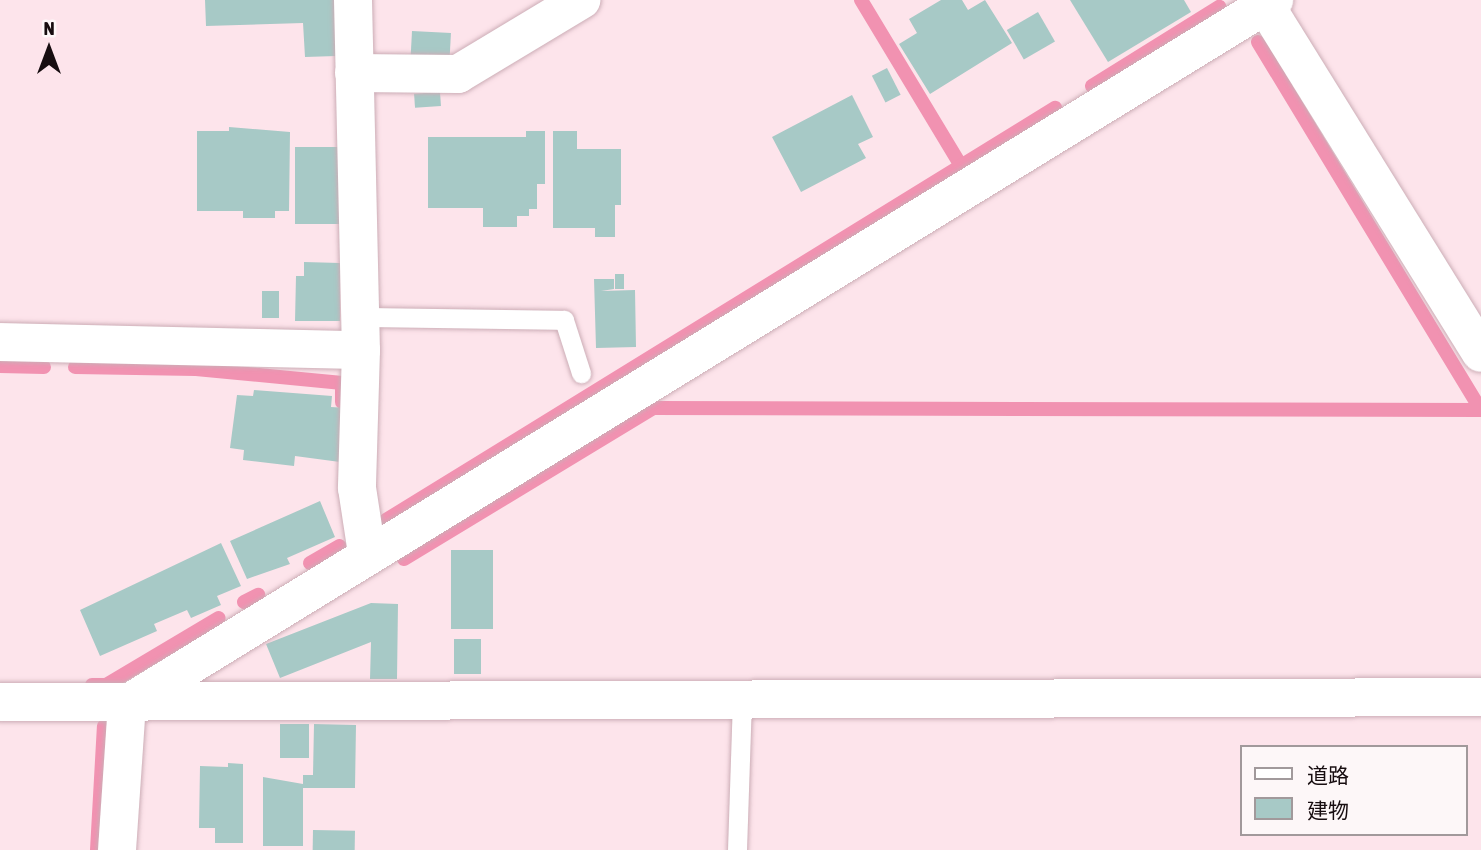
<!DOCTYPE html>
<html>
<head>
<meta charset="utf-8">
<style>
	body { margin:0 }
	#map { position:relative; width:1481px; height:850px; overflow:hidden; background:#fde4eb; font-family:"Asap Condensed","Noto Sans JP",sans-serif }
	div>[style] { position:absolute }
	.stream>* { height:14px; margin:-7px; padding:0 7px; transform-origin:7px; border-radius:7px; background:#f192b1 }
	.building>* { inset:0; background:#a7c9c6; transform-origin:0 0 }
	.roads { filter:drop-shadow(0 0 2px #ccadb6) drop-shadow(0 0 2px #ccadb6) }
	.service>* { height:19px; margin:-9.5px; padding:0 9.5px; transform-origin:9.5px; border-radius:9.5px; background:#fff }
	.minor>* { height:38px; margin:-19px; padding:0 19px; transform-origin:19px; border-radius:19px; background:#fff }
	span { translate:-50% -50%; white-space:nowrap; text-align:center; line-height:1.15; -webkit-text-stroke:5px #fdf7f8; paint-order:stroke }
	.legend { position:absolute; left:1240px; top:745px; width:228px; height:91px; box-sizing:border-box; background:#fdf7f8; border:2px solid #a1999b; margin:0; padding:9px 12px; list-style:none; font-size:21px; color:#170d10 }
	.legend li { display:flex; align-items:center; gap:14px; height:35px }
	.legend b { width:35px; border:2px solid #a1999b }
	.north { position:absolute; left:14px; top:14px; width:70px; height:70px; -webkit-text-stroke:5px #fdf7f8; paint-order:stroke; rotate:0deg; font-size:19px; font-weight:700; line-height:28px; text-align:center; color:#170d10 }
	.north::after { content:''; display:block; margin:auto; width:24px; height:32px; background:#170d10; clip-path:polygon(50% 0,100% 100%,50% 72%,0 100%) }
</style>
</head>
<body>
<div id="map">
	<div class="stream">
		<i style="left:861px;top:0;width:194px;rotate:58.9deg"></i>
		<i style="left:1258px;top:42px;width:427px;rotate:58.8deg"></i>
		<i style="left:1092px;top:86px;width:150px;rotate:-31.9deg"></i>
		<i style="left:0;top:366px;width:44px;rotate:1.3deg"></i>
		<i style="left:75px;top:367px;width:121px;rotate:0.9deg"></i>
		<i style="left:196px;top:369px;width:147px;rotate:5.5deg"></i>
		<i style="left:342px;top:383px;width:19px;rotate:90deg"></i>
		<i style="left:386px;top:520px;width:786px;rotate:-31.63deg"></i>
		<i style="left:404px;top:559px;width:291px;rotate:-31.2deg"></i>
		<i style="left:653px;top:408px;width:828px;rotate:0.14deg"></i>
		<i style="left:310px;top:563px;width:34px;rotate:-30deg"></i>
		<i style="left:244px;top:602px;width:16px;rotate:-27deg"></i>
		<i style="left:92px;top:685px;width:14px"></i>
		<i style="left:106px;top:685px;width:131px;rotate:-30.7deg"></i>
		<i style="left:97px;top:850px;width:124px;rotate:-86.8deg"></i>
	</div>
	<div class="building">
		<i style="clip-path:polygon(205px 0,335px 0,336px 56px,305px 57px,303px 23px,206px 26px)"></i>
		<i style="clip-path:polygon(941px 0,962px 0,968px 10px,985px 0,1012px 43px,930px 94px,899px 44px,917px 33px,909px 19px)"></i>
		<i style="clip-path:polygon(1070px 0,1184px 0,1191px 12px,1108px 62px)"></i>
		<i style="left:1038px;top:12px;width:34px;height:36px;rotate:60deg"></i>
		<i style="left:412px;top:31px;width:39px;height:26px;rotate:3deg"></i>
		<i style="left:887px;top:68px;width:30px;height:17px;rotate:63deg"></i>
		<i style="left:440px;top:92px;width:14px;height:26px;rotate:86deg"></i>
		<i style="clip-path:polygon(852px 95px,873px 137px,858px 144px,866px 158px,801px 192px,772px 137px)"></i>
		<i style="clip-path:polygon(229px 127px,290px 132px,289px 211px,275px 211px,275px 218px,243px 218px,243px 211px,197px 211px,197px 131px,229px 131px)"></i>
		<i style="clip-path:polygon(526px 131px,545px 131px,545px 184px,537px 184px,537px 209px,529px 209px,529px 216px,517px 216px,517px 227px,483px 227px,483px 208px,428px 208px,428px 137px,526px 137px)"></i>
		<i style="clip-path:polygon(553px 131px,577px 131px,577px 149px,621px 149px,621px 205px,615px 205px,615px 237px,595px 237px,595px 228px,553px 228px)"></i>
		<i style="left:295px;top:147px;width:47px;height:77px"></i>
		<i style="clip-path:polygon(304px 262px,340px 263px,340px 321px,295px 321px,296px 276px,304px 276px)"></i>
		<i style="left:615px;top:274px;width:9px;height:15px"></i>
		<i style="clip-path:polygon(594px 279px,614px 279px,614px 289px,601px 291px,635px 290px,636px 347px,596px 348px)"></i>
		<i style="left:262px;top:291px;width:17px;height:27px"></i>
		<i style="clip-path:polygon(254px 390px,332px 396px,331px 407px,347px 408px,340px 462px,295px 456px,294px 466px,243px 460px,244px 450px,230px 448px,237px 395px,253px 396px)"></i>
		<i style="clip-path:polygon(320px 501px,335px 537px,287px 558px,290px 564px,247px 579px,230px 541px)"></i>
		<i style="clip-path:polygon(221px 543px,241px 586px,217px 596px,221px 605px,191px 618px,187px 610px,154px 624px,157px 631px,100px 656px,80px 610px)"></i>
		<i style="left:451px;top:550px;width:42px;height:79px"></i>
		<i style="clip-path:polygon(371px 603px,398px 604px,397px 679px,370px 679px,371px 642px,280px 678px,266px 644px)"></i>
		<i style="left:454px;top:639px;width:27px;height:35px"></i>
		<i style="left:280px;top:724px;width:29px;height:34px"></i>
		<i style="clip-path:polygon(314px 724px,356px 725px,355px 788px,303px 788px,303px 846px,263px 846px,263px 777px,303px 784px,303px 775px,313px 775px)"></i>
		<i style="clip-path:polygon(228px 763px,243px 764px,243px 843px,215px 843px,215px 828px,199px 828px,200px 766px,228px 767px)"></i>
		<i style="left:313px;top:830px;width:42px;height:20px;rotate:1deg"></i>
	</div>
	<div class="roads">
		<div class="service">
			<i style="left:359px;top:317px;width:205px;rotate:0.8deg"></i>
			<i style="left:564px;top:320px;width:56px;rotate:72.2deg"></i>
			<i style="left:737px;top:850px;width:148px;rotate:-88.1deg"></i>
		</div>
		<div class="minor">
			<i style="left:353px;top:0;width:350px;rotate:88.7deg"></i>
			<i style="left:361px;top:350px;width:138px;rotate:91.7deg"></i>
			<i style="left:357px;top:488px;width:66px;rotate:81.3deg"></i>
			<i style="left:1262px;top:0;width:415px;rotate:58.2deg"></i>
			<i style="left:354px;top:73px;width:104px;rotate:0.6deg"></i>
			<i style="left:458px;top:74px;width:144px;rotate:-31deg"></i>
			<i style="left:0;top:342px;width:361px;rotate:1.3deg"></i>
			<i style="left:0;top:702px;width:1481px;rotate:-0.19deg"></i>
			<i style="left:117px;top:850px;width:146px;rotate:-86.1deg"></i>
			<i style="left:127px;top:704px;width:1346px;rotate:-31.54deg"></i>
		</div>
	</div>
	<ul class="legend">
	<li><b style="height:9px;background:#fff"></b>道路</li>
	<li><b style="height:19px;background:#a7c9c6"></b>建物</li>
	</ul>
	<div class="north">N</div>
</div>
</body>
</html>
